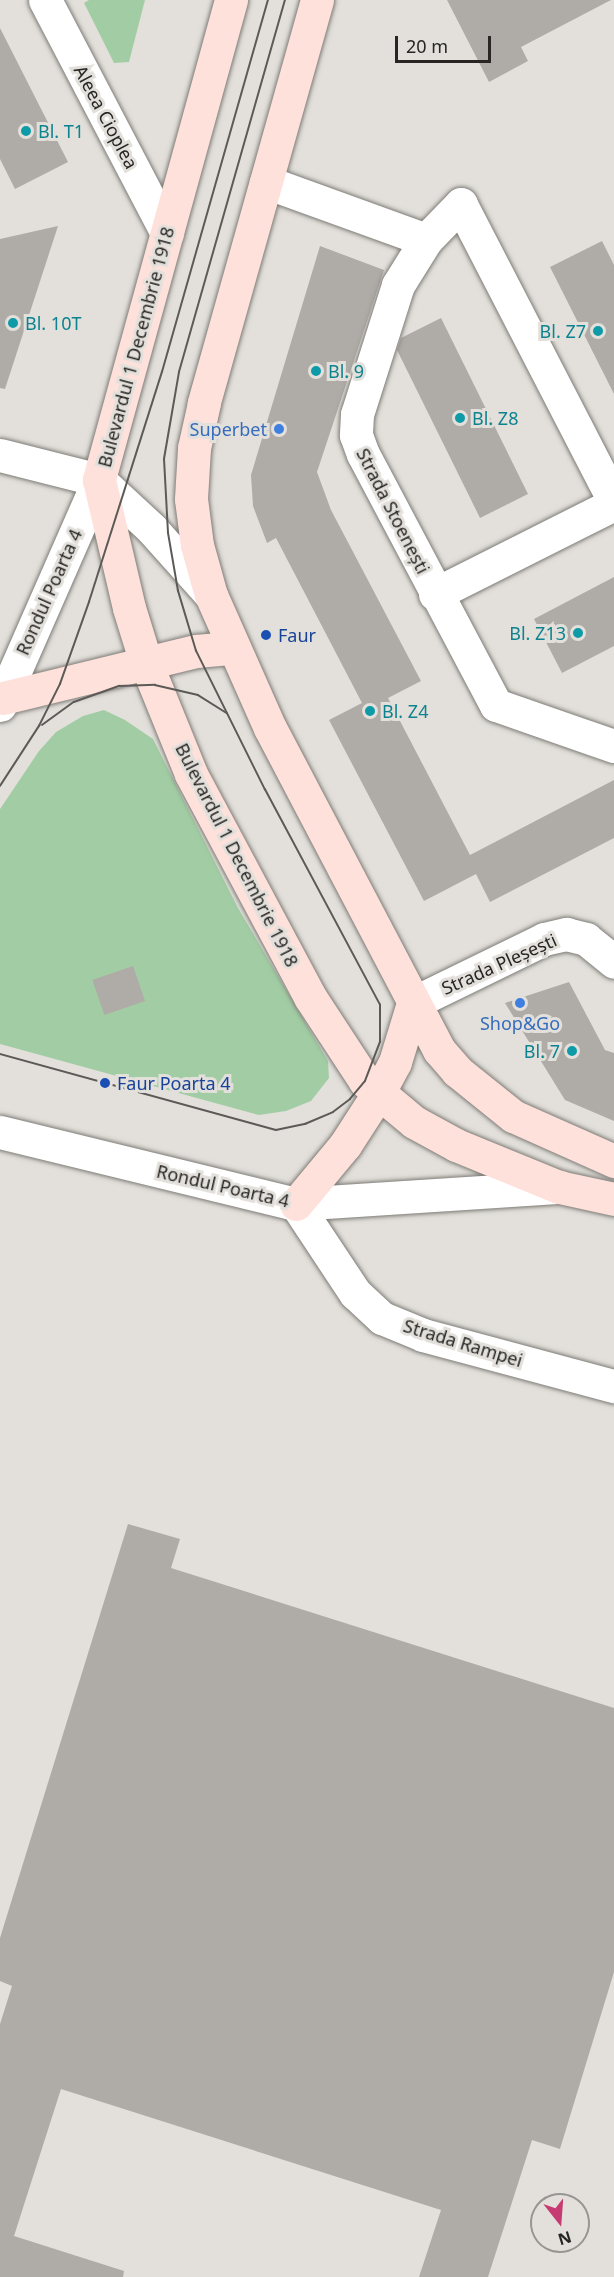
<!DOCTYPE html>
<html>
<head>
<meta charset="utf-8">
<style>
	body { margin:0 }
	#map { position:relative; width:614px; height:2277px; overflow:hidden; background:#e3e0db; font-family:"Noto Sans",sans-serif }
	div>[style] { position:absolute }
	.green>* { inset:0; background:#a2cda4 }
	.building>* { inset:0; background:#afaba7; transform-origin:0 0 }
	.roads { filter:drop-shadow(0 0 2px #7e7c77) drop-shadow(0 0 2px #7e7c77) }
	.street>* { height:33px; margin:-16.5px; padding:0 16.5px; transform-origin:16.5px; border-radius:16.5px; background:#fff }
	.secondary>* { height:33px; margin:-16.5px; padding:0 16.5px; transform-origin:16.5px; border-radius:16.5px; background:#ffe1db }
	.tram>* { height:1.5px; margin:-0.75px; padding:0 0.75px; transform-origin:0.75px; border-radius:0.75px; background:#5c5a57 }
	.dots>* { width:16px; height:16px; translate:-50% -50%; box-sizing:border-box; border:3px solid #e3e0db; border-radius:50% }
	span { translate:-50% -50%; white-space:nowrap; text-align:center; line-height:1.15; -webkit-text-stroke:6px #e3e0db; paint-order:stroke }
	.street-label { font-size:18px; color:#272624 }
	.culture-label { font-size:18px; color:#0d838f }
	.left { translate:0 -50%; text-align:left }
	.right { translate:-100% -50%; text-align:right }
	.shop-label { font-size:18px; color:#366cbe }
	.transit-label { font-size:18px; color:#164399 }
	.north { position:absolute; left:530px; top:2193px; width:60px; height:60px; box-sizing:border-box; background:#e3e0db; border:2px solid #989692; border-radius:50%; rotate:163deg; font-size:16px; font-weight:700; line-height:24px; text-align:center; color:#272624 }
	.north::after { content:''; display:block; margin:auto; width:21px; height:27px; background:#c63b72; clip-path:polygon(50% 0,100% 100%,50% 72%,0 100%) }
	.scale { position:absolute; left:395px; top:36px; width:96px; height:27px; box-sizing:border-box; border:3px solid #272624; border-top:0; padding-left:8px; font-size:18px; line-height:21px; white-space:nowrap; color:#272624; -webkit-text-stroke:4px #e3e0db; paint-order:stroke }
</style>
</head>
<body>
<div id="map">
	<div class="green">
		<i style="clip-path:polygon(89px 0,145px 0,129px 62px,114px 63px,84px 3px)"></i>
		<i style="clip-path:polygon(104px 710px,125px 720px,153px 739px,238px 908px,328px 1061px,329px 1078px,311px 1101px,286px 1111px,259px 1115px,0 1044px,0 809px,39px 751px,56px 732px,83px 716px)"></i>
	</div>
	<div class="building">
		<i style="clip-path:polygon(447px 0,611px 0,521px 47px,528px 61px,489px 82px)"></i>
		<i style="clip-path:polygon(0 28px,68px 162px,15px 189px,0 159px)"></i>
		<i style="clip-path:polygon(58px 226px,5px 389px,0 388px,0 239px)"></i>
		<i style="clip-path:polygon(602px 241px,614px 265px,614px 394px,550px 267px)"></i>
		<i style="clip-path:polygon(320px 246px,384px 270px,317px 472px,331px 510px,421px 681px,388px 698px,470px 855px,614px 780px,614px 838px,490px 902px,476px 874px,424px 901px,329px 720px,362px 703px,276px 538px,267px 543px,253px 506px,251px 475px)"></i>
		<i style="clip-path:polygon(441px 318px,528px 494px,480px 518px,397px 350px,401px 338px)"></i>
		<i style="clip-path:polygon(614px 577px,614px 646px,562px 673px,534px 619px)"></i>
		<i style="left:133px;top:966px;width:37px;height:43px;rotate:71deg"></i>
		<i style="clip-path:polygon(569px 982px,605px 1050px,614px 1053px,614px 1121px,565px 1100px,505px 1003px)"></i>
		<i style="clip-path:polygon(128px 1524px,180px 1539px,171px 1568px,614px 1708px,614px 1972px,560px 2149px,532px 2140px,488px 2277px,419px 2277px,441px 2210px,61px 2089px,14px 2236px,124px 2271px,123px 2277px,0 2277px,0 2024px,12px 1986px,0 1981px,0 1938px)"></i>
	</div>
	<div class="roads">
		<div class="street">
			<i style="left:45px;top:0;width:263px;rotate:62.4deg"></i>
			<i style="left:266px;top:182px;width:170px;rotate:19.9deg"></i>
			<i style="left:0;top:455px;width:102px;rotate:14.2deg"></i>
			<i style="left:99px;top:480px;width:71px;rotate:42.7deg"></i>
			<i style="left:151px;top:528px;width:90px;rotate:48.2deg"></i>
			<i style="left:614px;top:501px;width:334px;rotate:-117.3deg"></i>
			<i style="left:461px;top:204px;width:50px;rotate:134.2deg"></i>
			<i style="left:426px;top:240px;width:53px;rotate:121.9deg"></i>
			<i style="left:398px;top:285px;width:135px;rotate:107.6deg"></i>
			<i style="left:357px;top:414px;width:21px;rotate:93deg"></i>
			<i style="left:356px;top:435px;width:20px;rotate:70deg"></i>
			<i style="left:363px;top:454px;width:284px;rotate:62.1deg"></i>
			<i style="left:496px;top:705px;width:125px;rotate:19.2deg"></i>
			<i style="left:435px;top:594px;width:200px;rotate:-26.7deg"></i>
			<i style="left:0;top:705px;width:246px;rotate:-66.3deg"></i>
			<i style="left:413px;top:1003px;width:146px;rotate:-26deg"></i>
			<i style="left:544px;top:939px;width:23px;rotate:-13deg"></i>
			<i style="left:566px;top:934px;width:21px;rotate:14deg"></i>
			<i style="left:586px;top:939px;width:36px;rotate:39deg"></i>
			<i style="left:0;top:1132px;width:305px;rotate:13.7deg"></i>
			<i style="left:296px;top:1204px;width:264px;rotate:-3.7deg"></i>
			<i style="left:296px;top:1204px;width:107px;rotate:56.5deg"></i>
			<i style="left:355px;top:1293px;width:37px;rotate:43deg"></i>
			<i style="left:382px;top:1318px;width:44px;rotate:22.5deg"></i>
			<i style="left:423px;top:1335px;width:198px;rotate:15deg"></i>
		</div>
		<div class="secondary">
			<i style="left:231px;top:0;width:498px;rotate:105.4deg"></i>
			<i style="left:99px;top:480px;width:131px;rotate:76.8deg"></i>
			<i style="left:129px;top:608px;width:58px;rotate:72.8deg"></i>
			<i style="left:146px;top:663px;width:120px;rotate:67.9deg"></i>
			<i style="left:191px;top:774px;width:253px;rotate:61.9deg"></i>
			<i style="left:310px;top:997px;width:100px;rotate:56.8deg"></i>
			<i style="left:365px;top:1081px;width:64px;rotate:39.9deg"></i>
			<i style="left:414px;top:1122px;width:48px;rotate:28.7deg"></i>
			<i style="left:456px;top:1145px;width:111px;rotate:22.2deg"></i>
			<i style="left:559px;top:1187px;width:56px;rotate:12.3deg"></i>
			<i style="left:317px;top:0;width:419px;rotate:105.7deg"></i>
			<i style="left:204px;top:403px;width:46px;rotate:102.5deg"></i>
			<i style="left:194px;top:448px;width:51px;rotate:93.4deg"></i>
			<i style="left:191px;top:499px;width:46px;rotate:82.6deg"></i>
			<i style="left:197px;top:545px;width:52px;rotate:74.4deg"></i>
			<i style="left:211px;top:595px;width:145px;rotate:66.1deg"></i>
			<i style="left:270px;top:728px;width:364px;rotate:62.3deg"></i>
			<i style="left:439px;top:1050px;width:28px;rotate:49deg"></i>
			<i style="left:457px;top:1071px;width:72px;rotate:38.8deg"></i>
			<i style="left:513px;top:1116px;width:111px;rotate:24deg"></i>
			<i style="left:3px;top:698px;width:199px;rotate:-13.7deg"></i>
			<i style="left:196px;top:651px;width:37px;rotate:-5deg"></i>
			<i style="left:296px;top:1204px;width:77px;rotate:-50.3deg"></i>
			<i style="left:345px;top:1145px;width:61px;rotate:-57.1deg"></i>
			<i style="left:378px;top:1094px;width:36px;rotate:-62deg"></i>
			<i style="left:395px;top:1062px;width:62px;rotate:-73deg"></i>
		</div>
	</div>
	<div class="tram">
		<i style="left:42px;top:725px;width:39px;rotate:-36deg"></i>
		<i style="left:74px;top:702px;width:48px;rotate:-19.6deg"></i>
		<i style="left:119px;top:686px;width:36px;rotate:-2deg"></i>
		<i style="left:155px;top:685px;width:44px;rotate:13.1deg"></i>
		<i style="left:198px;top:695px;width:34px;rotate:32deg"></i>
		<i style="left:0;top:786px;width:72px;rotate:-57deg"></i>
		<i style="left:39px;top:726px;width:47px;rotate:-63.4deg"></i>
		<i style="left:60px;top:684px;width:87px;rotate:-70.5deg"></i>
		<i style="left:89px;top:602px;width:241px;rotate:-72.4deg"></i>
		<i style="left:162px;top:372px;width:387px;rotate:-74.1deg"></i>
		<i style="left:0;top:1054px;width:286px;rotate:15.4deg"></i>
		<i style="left:276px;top:1130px;width:30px;rotate:-12deg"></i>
		<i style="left:305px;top:1124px;width:30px;rotate:-23deg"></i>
		<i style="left:333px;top:1112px;width:21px;rotate:-37deg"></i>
		<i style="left:350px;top:1099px;width:23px;rotate:-50deg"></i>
		<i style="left:365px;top:1081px;width:42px;rotate:-69deg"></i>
		<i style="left:380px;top:1042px;width:37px;rotate:-90deg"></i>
		<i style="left:380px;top:1005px;width:244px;rotate:-118.1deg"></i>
		<i style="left:265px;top:790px;width:155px;rotate:-116.4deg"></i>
		<i style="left:196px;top:651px;width:63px;rotate:-106.7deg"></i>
		<i style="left:178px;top:591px;width:59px;rotate:-99.8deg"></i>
		<i style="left:168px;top:533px;width:74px;rotate:-93.1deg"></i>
		<i style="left:164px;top:459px;width:88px;rotate:-80.2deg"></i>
		<i style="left:179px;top:372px;width:387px;rotate:-74.1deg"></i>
	</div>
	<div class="dots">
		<i style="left:26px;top:131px;background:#0f9aa8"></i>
		<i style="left:13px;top:323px;background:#0f9aa8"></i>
		<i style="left:598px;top:331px;background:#0f9aa8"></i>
		<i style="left:316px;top:371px;background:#0f9aa8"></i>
		<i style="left:460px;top:418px;background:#0f9aa8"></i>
		<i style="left:279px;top:429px;background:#3f7fe0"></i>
		<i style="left:578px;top:633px;background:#0f9aa8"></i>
		<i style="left:266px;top:635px;background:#1a4fb4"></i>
		<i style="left:370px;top:711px;background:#0f9aa8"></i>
		<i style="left:520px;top:1003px;background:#3f7fe0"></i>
		<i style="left:572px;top:1051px;background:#0f9aa8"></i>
		<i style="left:105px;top:1083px;background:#1a4fb4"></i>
	</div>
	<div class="street-label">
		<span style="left:106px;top:117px;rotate:62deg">Aleea Cioplea</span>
		<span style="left:136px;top:347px;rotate:-75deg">Bulevardul 1 Decembrie 1918</span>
		<span style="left:393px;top:511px;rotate:63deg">Strada Stoenești</span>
		<span style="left:49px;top:592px;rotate:-66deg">Rondul Poarta 4</span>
		<span style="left:237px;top:855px;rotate:63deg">Bulevardul 1 Decembrie 1918</span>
		<span style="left:499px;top:964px;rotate:-24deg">Strada Pleșești</span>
		<span style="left:223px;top:1186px;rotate:13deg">Rondul Poarta 4</span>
		<span style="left:463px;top:1343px;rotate:17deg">Strada Rampei</span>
	</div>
	<div class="culture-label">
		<span class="left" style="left:38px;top:131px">Bl. T1</span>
		<span class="left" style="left:25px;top:323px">Bl. 10T</span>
		<span class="right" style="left:586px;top:331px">Bl. Z7</span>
		<span class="left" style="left:328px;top:371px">Bl. 9</span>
		<span class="left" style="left:472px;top:418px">Bl. Z8</span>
		<span class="right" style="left:566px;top:633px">Bl. Z13</span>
		<span class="left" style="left:382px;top:711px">Bl. Z4</span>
		<span class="right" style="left:560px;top:1051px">Bl. 7</span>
	</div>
	<div class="shop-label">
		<span class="right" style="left:267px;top:429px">Superbet</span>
		<span style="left:520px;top:1023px">Shop&amp;Go</span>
	</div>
	<div class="transit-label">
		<span class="left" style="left:278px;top:635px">Faur</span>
		<span class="left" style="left:117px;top:1083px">Faur Poarta 4</span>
	</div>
	<div class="north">N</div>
	<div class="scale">20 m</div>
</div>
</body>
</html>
